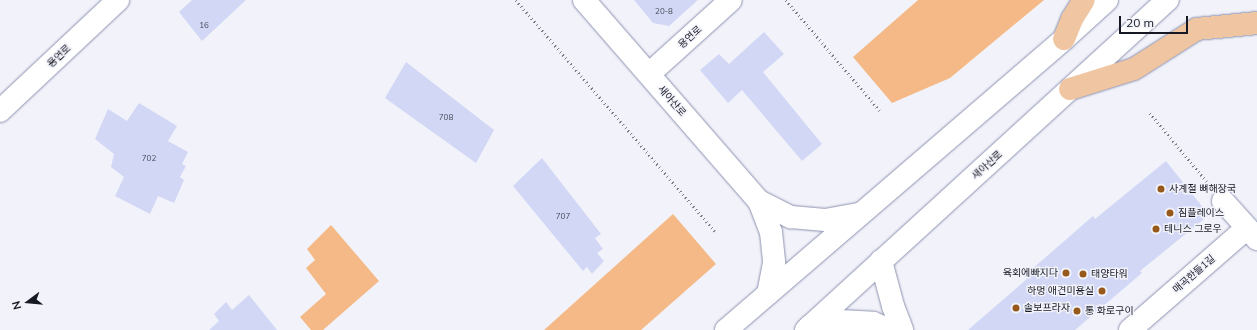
<!DOCTYPE html>
<html>
<head>
<meta charset="utf-8">
<style>
	body { margin:0 }
	#map { position:relative; width:1257px; height:330px; overflow:hidden; background:#f2f3fa; font-family:Mulish,"Noto Sans KR",sans-serif }
	div>[style] { position:absolute }
	.green>* { inset:0; background:#f4b986 }
	.building>* { inset:0; background:#d1d7f4 }
	.path>* { height:2.5px; margin-top:-1.25px; transform-origin:0; background:repeating-linear-gradient(90deg,#7b7d86 0 1px,transparent 0 4px) }
	.roads { filter:drop-shadow(0 0 1px #8d92b0) drop-shadow(0 0 1px #8d92b0) }
	.street>* { height:22px; margin:-11px; padding:0 11px; transform-origin:11px; border-radius:11px; background:#fff }
	.secondary>* { height:22px; margin:-11px; padding:0 11px; transform-origin:11px; border-radius:11px; background:#fff }
	.highway>* { height:22px; margin:-11px; padding:0 11px; transform-origin:11px; border-radius:11px; background:#f0c5a1 }
	.dots>* { width:11px; height:11px; translate:-50% -50%; box-sizing:border-box; border:2px solid #f2f3fa; border-radius:50% }
	span { translate:-50% -50%; white-space:nowrap; text-align:center; line-height:1.15; -webkit-text-stroke:3px #f2f3fa; paint-order:stroke }
	.number-label { font-size:8px; color:#454857 }
	.number-label span { -webkit-text-stroke-width:0 }
	.street-label { font-size:10px; color:#161823 }
	.poi-label { font-size:10px; color:#161823 }
	.left { translate:0 -50%; text-align:left }
	.right { translate:-100% -50%; text-align:right }
	.north { position:absolute; left:8px; top:282px; width:40px; height:40px; -webkit-text-stroke:3px #f2f3fa; paint-order:stroke; rotate:254deg; font-size:11px; font-weight:700; line-height:16px; text-align:center; color:#161823 }
	.north::after { content:''; display:block; margin:auto; width:14px; height:18px; background:#161823; clip-path:polygon(50% 0,100% 100%,50% 72%,0 100%) }
	.scale { position:absolute; left:1119px; top:16px; width:69px; height:18px; box-sizing:border-box; border:2px solid #161823; border-top:0; padding-left:5px; font-size:12px; line-height:14px; white-space:nowrap; color:#161823; -webkit-text-stroke:3px #f2f3fa; paint-order:stroke }
</style>
</head>
<body>
<div id="map">
	<div class="green">
		<i style="clip-path:polygon(918px 0,1044px 0,950px 78px,892px 103px,853px 57px)"></i>
		<i style="clip-path:polygon(673px 214px,716px 264px,641px 330px,544px 330px)"></i>
		<i style="clip-path:polygon(331px 225px,379px 281px,323px 330px,311px 330px,300px 317px,326px 294px,306px 268px,315px 260px,307px 249px)"></i>
	</div>
	<div class="building">
		<i style="clip-path:polygon(192px 0,246px 0,202px 41px,179px 12px)"></i>
		<i style="clip-path:polygon(634px 0,698px 0,669px 26px,653px 23px)"></i>
		<i style="clip-path:polygon(764px 32px,784px 54px,763px 72px,822px 144px,802px 161px,742px 90px,728px 103px,700px 70px,719px 54px,729px 64px)"></i>
		<i style="clip-path:polygon(406px 62px,494px 130px,476px 163px,385px 98px)"></i>
		<i style="clip-path:polygon(139px 103px,177px 126px,168px 141px,188px 152px,182px 164px,186px 166px,180px 177px,184px 180px,174px 203px,158px 196px,150px 214px,115px 196px,124px 177px,111px 167px,114px 154px,95px 139px,108px 109px,127px 121px)"></i>
		<i style="clip-path:polygon(542px 158px,601px 234px,595px 238px,603px 249px,597px 253px,604px 261px,592px 274px,587px 267px,583px 271px,513px 186px)"></i>
		<i style="clip-path:polygon(1166px 161px,1209px 215px,1140px 271px,1142px 273px,1075px 330px,968px 330px,1027px 279px,1024px 276px,1093px 216px,1095px 219px)"></i>
		<i style="clip-path:polygon(249px 295px,277px 330px,209px 330px,219px 321px,214px 314px,226px 302px,232px 310px)"></i>
	</div>
	<div class="path">
		<i style="left:516px;top:0;width:305px;rotate:49.3deg"></i>
		<i style="left:786px;top:0;width:145px;rotate:49.7deg"></i>
		<i style="left:1150px;top:113px;width:92px;rotate:50.3deg"></i>
	</div>
	<div class="roads">
		<div class="street">
			<i style="left:649px;top:74px;width:110px;rotate:-42.1deg"></i>
			<i style="left:1223px;top:201px;width:36px;rotate:48deg"></i>
			<i style="left:881px;top:261px;width:47px;rotate:75.1deg"></i>
			<i style="left:893px;top:306px;width:26px;rotate:69deg"></i>
			<i style="left:810px;top:326px;width:30px;rotate:-9deg"></i>
			<i style="left:840px;top:321px;width:33px;rotate:3deg"></i>
			<i style="left:873px;top:323px;width:18px;rotate:22deg"></i>
			<i style="left:1130px;top:330px;width:155px;rotate:-41.1deg"></i>
			<i style="left:1247px;top:228px;width:15px;rotate:48deg"></i>
		</div>
		<div class="secondary">
			<i style="left:584px;top:0;width:267px;rotate:49deg"></i>
			<i style="left:759px;top:201px;width:33px;rotate:69deg"></i>
			<i style="left:771px;top:232px;width:31px;rotate:84deg"></i>
			<i style="left:774px;top:263px;width:31px;rotate:101deg"></i>
			<i style="left:0;top:111px;width:162px;rotate:-43.2deg"></i>
			<i style="left:759px;top:201px;width:36px;rotate:27deg"></i>
			<i style="left:791px;top:217px;width:34px;rotate:5deg"></i>
			<i style="left:825px;top:220px;width:35px;rotate:-10deg"></i>
			<i style="left:726px;top:330px;width:446px;rotate:-40.7deg"></i>
			<i style="left:1064px;top:39px;width:58px;rotate:-42.2deg"></i>
			<i style="left:806px;top:330px;width:490px;rotate:-42.4deg"></i>
		</div>
		<div class="highway">
			<i style="left:1064px;top:39px;width:22px;rotate:-68deg"></i>
			<i style="left:1072px;top:19px;width:22px;rotate:-58deg"></i>
			<i style="left:1070px;top:89px;width:67px;rotate:-17.4deg"></i>
			<i style="left:1134px;top:69px;width:75px;rotate:-32.4deg"></i>
			<i style="left:1197px;top:29px;width:60px;rotate:-5.7deg"></i>
		</div>
	</div>
	<div class="dots">
		<i style="left:1161px;top:189px;background:#96591b"></i>
		<i style="left:1170px;top:213px;background:#96591b"></i>
		<i style="left:1156px;top:229px;background:#96591b"></i>
		<i style="left:1066px;top:273px;background:#96591b"></i>
		<i style="left:1083px;top:274px;background:#96591b"></i>
		<i style="left:1102px;top:291px;background:#96591b"></i>
		<i style="left:1016px;top:308px;background:#96591b"></i>
		<i style="left:1077px;top:311px;background:#96591b"></i>
	</div>
	<div class="number-label">
		<span style="left:664px;top:12px">20-8</span>
		<span style="left:204px;top:26px">16</span>
		<span style="left:446px;top:118px">708</span>
		<span style="left:149px;top:159px">702</span>
		<span style="left:563px;top:217px">707</span>
	</div>
	<div class="street-label">
		<span style="left:690px;top:37px;rotate:-42deg">용연로</span>
		<span style="left:59px;top:56px;rotate:-43deg">용연로</span>
		<span style="left:672px;top:101px;rotate:49deg">새아산로</span>
		<span style="left:987px;top:165px;rotate:-42deg">새아산로</span>
		<span style="left:1194px;top:274px;rotate:-41deg">매곡한들1길</span>
	</div>
	<div class="poi-label">
		<span class="left" style="left:1169px;top:189px">사계절 뼈해장국</span>
		<span class="left" style="left:1178px;top:213px">짐플레이스</span>
		<span class="left" style="left:1164px;top:229px">테니스 그로우</span>
		<span class="right" style="left:1058px;top:273px">육회에빠지다</span>
		<span class="left" style="left:1091px;top:274px">태양타워</span>
		<span class="right" style="left:1094px;top:291px">하멍 애견미용실</span>
		<span class="left" style="left:1024px;top:308px">솔보프라자</span>
		<span class="left" style="left:1085px;top:311px">통 화로구이</span>
	</div>
	<div class="north">N</div>
	<div class="scale">20 m</div>
</div>
</body>
</html>
